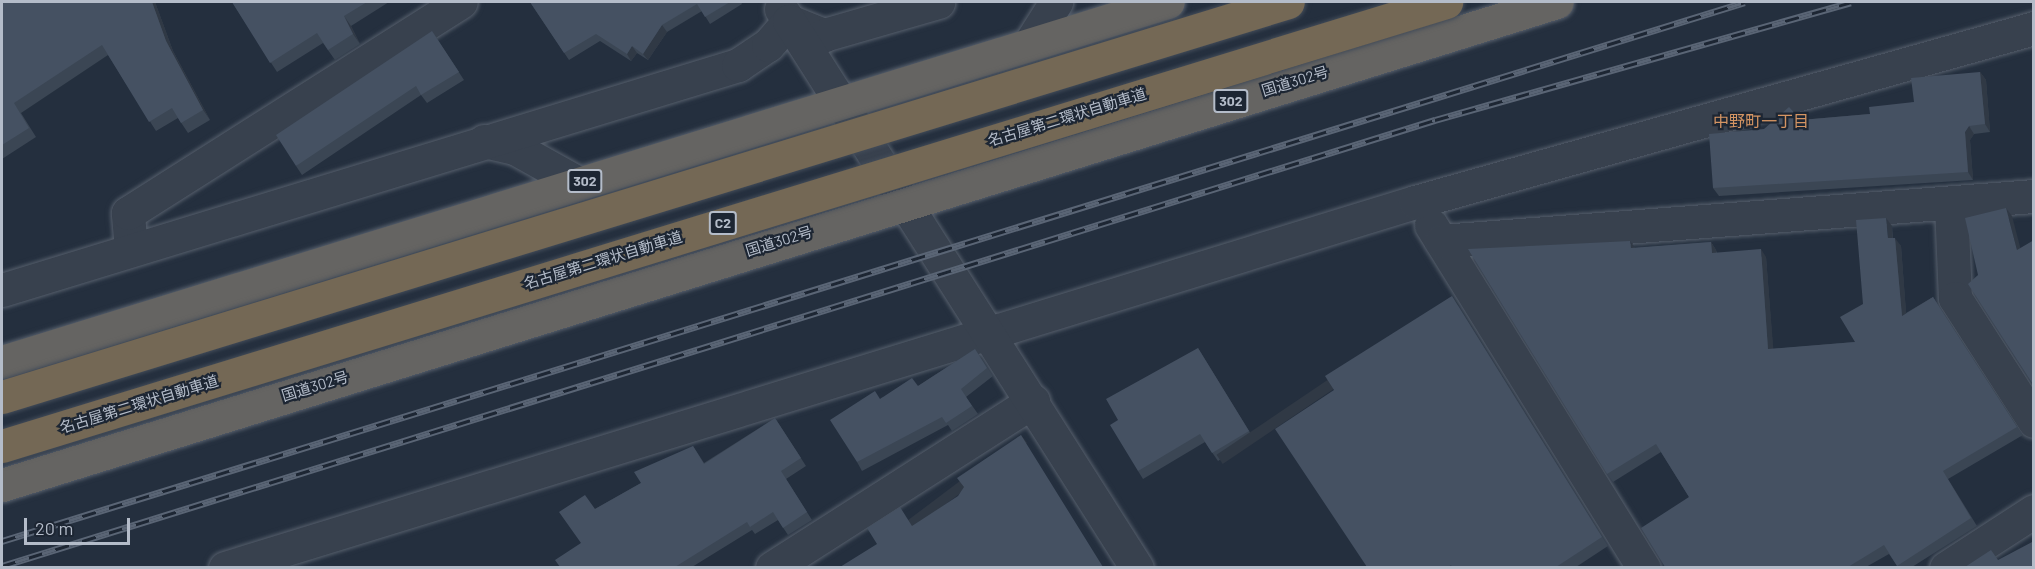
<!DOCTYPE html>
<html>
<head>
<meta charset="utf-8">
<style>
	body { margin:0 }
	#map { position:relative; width:2035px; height:569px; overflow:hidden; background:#242f3e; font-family:Barlow,"Noto Sans JP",sans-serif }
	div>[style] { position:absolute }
	.roads { filter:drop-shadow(0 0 2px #565f6c) drop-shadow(0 0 2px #565f6c) }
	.minor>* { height:33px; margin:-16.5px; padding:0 16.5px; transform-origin:16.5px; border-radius:16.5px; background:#38414e }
	.tertiary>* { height:33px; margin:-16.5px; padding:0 16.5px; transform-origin:16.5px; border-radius:16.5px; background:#38414e }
	.trunk>* { height:33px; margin:-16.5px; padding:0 16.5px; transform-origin:16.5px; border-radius:16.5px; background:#656462 }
	.rail>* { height:7px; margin-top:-3.5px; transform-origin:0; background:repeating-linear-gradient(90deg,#1d2633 0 14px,#5a6575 0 28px); box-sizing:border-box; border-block:2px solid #5a6575 }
	.bridges { filter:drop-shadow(0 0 2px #434c59) drop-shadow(0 0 2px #434c59) }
	.motorway-bridge>* { height:33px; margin:-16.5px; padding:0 16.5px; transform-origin:16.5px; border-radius:16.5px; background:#746855 }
	.wall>* { inset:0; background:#3b4654 }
	.shaded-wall>* { inset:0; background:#303945; transform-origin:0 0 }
	.building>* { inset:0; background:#455162 }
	span { translate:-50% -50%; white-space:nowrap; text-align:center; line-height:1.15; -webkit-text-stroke:4.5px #1d2633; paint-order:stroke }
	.shield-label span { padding:2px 4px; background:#1d2633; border:2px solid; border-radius:4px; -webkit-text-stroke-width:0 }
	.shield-label { font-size:14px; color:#b4bcc9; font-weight:700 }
	.street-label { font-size:15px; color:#b4bcc9 }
	.neighbourhood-label { font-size:16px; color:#d59563 }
	.frame { position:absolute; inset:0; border:3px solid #b4bcc9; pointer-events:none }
	.scale { position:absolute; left:24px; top:518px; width:106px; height:27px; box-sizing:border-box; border:3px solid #b4bcc9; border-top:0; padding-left:8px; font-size:18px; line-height:21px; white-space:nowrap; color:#b4bcc9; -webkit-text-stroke:4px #1d2633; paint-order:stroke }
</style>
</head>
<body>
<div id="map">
	<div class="roads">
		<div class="minor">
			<i style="left:781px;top:9px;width:14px;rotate:56deg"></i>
			<i style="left:789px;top:21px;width:38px;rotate:22deg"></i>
			<i style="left:824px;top:35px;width:119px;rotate:-16.1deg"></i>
			<i style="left:1030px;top:43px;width:49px;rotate:-57.6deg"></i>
			<i style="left:484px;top:141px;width:32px;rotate:13deg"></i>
			<i style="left:515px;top:148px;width:72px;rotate:29.1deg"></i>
			<i style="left:1951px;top:204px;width:94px;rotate:87.6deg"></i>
			<i style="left:1955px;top:298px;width:146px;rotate:57.3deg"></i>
			<i style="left:1431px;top:225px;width:404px;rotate:58.2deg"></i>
			<i style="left:1441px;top:241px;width:595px;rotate:-4.34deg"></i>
			<i style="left:131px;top:249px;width:36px;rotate:-95deg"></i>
			<i style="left:128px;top:213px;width:394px;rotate:-32.4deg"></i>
			<i style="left:2px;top:290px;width:770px;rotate:-17deg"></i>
			<i style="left:738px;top:65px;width:36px;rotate:-34deg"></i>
			<i style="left:768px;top:45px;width:32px;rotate:-49deg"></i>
			<i style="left:225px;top:568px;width:1245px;rotate:-17.1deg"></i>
			<i style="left:1415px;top:202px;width:643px;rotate:-15.7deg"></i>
			<i style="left:772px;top:568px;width:310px;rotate:-32.6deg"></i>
			<i style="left:1946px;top:568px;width:105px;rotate:-32.9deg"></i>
		</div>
		<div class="tertiary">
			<i style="left:789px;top:21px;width:648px;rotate:57.54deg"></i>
		</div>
		<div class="trunk">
			<i style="left:2px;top:362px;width:1220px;rotate:-17.16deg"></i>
			<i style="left:2px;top:485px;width:1628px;rotate:-17.26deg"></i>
		</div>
	</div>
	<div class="rail">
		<i style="left:2px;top:541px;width:1824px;rotate:-17.18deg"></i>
		<i style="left:2px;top:566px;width:1501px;rotate:-17.29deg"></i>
		<i style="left:1435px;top:120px;width:432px;rotate:-15.8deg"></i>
	</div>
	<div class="bridges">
		<div class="motorway-bridge">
			<i style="left:2px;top:397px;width:1345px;rotate:-17.07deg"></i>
			<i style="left:2px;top:446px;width:1511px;rotate:-17.09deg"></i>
		</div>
	</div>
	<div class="wall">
		<i style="clip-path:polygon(2px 2px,155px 2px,173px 51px,210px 120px,188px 133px,178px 118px,156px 131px,108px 55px,21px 113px,36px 137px,2px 159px)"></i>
		<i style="clip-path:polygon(232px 2px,389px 2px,351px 26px,360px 44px,335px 60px,323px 43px,277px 72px)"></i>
		<i style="clip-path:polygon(530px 2px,741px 2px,742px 4px,710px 24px,702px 11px,667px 32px,648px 60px,637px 53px,631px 61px,600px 41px,569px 60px)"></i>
		<i style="clip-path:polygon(432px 31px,464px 80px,427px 103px,421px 95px,302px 175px,296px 166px)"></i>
		<i style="clip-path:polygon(1980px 72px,1986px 80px,1990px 132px,1974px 134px,1970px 140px,1973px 180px,1719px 196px,1713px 188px,1764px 129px,1801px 120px,1870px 114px,1914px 102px)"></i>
		<i style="clip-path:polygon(1892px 226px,1893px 238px,1901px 246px,1906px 313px,1933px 297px,2023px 435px,1948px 479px,1977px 526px,1912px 567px,1898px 567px,1889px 554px,1866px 567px,1665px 567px,1689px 497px,1661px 452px,1613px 482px,1607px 474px,1635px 248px,1711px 242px,1716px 250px,1717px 253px,1766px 257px,1773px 349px,1855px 342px,1863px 304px)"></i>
		<i style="clip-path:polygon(1452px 296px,1608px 546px,1576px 567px,1367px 567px)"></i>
		<i style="clip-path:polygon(1198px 348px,1254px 439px,1218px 461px,1205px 442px,1143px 479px,1138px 471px)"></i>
		<i style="clip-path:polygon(975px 349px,993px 376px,966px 397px,978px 414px,952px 431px,948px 425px,862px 471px,857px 462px,881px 398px,918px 386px)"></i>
		<i style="clip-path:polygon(775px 418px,806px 466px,786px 479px,812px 520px,788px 535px,778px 520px,755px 534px,752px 530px,692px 567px,560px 567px,581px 543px,595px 509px,641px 483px,693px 446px,704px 463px)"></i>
	</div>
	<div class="shaded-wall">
		<i style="clip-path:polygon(152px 2px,155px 2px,173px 51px,210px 120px,203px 110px,166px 41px)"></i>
		<i style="clip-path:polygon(344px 16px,351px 26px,360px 44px,353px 34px)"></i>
		<i style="clip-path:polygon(662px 25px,667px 32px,648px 60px,643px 54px)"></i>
		<i style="clip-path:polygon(632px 46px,637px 53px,631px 61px,627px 54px)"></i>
		<i style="clip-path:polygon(1980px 72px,1986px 80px,1990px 132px,1985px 124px)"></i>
		<i style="clip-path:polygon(1969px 126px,1974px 134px,1970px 140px,1973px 180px,1968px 172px,1965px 132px)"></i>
		<i style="clip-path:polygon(2006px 208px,2012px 216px,2023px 258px,2017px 250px)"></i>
		<i style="clip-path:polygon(1886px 218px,1892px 226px,1893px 246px,1888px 238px)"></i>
		<i style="clip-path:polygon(1895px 238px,1901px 246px,1907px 324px,1902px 316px)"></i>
		<i style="clip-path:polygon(1630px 241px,1636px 249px,1631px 248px)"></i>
		<i style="clip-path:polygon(1711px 242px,1716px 250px,1717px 261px,1712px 253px)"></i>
		<i style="clip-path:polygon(1761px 249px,1766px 257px,1774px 357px,1768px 349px)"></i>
		<i style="left:1452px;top:296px;width:11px;height:284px;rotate:56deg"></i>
		<i style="left:1021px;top:435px;width:10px;height:155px;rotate:53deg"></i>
	</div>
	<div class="building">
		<i style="clip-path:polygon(2px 2px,152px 2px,166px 41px,203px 110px,181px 123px,172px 108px,149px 122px,102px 45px,14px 103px,29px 128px,2px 145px)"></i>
		<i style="clip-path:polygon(232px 2px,367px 2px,344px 16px,353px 34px,328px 50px,317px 33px,270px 63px)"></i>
		<i style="clip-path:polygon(530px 2px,730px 2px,705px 17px,697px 4px,662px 25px,643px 54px,632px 46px,627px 54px,596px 34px,564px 53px)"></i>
		<i style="clip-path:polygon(432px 31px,459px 72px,421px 95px,416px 86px,296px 166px,276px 135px)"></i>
		<i style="clip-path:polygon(1980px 72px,1985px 124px,1969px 126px,1965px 132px,1968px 172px,1713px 188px,1709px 134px,1764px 129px,1789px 107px,1801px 120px,1870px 114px,1869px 107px,1914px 102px,1911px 78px)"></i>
		<i style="clip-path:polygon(2006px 208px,2017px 250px,2034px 240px,2034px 386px,1968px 284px,1978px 275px,1965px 218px)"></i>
		<i style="clip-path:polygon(1886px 218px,1888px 238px,1895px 238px,1902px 316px,1933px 297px,2017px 427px,1943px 471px,1971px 518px,1897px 566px,1884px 545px,1848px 567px,1665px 567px,1641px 528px,1689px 497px,1656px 444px,1607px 474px,1468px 249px,1630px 241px,1631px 248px,1711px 242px,1712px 253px,1761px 249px,1768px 349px,1855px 342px,1840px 317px,1863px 304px,1856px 220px)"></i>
		<i style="clip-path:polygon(1452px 296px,1602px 537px,1556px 567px,1452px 567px,1451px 565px,1448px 567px,1367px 567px,1275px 429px,1334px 390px,1325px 376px)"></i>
		<i style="clip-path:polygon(1198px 348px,1249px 431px,1212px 453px,1200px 434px,1138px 471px,1110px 425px,1118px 420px,1106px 399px)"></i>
		<i style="clip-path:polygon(975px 349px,987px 368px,961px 389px,972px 406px,946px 423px,942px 417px,857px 462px,830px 420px,875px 391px,880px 399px,912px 378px,918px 386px)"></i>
		<i style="clip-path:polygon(775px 418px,801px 458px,781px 471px,807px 512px,783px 528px,773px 512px,750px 527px,747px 522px,675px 567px,560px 567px,555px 560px,581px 543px,559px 512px,585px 495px,595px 509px,641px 483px,634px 472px,693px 446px,704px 464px)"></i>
		<i style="clip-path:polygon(1021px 435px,1103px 567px,840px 567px,877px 544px,867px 528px,900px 507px,912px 526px,958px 496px,964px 487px,957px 478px)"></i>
		<i style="clip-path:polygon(2034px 541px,2034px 567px,1965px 567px,1991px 550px,1998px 560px)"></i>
	</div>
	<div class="shield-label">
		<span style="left:1231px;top:101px">302</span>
		<span style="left:585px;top:181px">302</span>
		<span style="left:723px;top:223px">C2</span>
	</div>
	<div class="street-label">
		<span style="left:1295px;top:81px;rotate:-17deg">国道302号</span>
		<span style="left:1067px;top:117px;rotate:-17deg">名古屋第二環状自動車道</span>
		<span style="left:779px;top:241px;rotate:-17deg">国道302号</span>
		<span style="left:603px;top:260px;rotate:-17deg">名古屋第二環状自動車道</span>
		<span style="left:315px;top:386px;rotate:-17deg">国道302号</span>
		<span style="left:139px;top:404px;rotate:-17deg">名古屋第二環状自動車道</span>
	</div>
	<div class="neighbourhood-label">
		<span style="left:1761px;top:121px">中野町一丁目</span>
	</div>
	<div class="frame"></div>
	<div class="scale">20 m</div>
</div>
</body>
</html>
